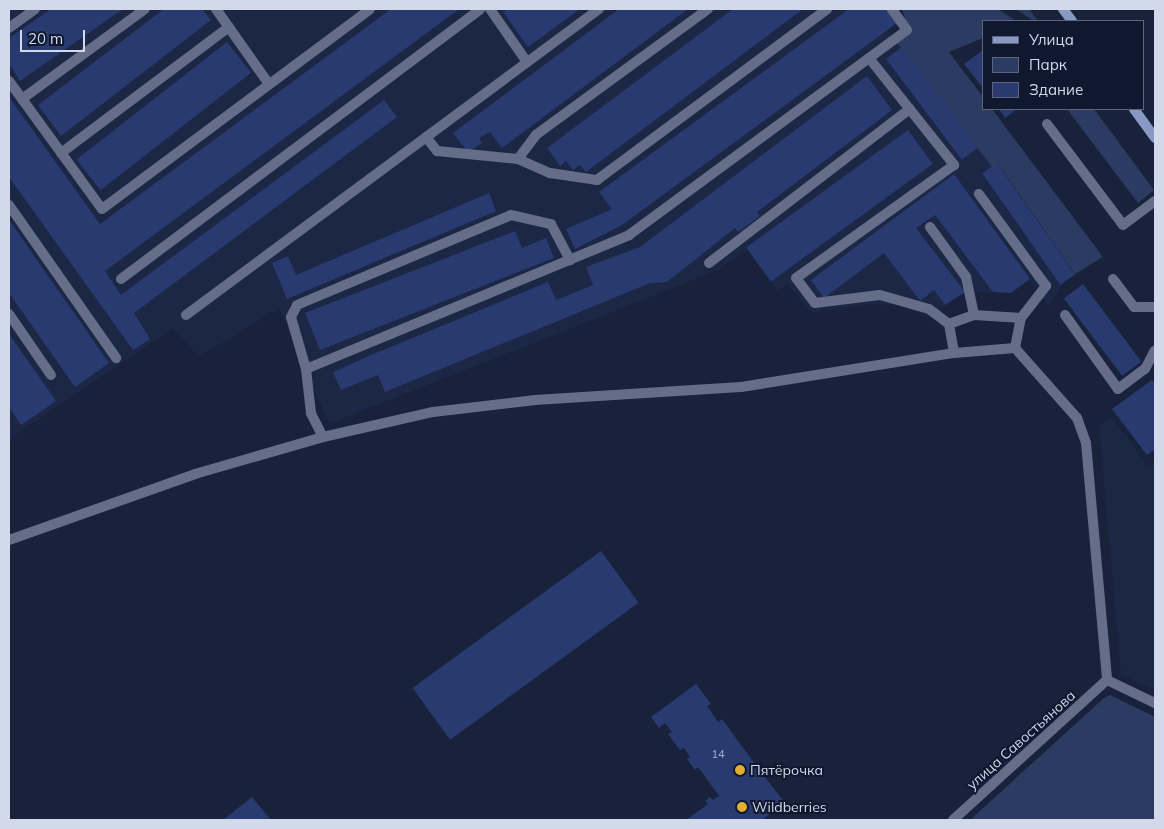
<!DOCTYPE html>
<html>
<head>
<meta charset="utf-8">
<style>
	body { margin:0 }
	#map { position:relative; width:1164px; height:829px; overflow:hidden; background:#18223a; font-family:Mulish,sans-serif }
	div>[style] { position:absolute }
	.built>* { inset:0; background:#1c2746 }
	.green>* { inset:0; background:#2c3b62 }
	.building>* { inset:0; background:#283a6f; transform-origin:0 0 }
	.lane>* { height:10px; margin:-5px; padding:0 5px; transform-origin:5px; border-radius:5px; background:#646e88 }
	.street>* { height:10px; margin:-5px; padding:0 5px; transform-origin:5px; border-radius:5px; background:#646e88 }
	.secondary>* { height:10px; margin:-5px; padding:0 5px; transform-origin:5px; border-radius:5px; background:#8899c3 }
	.dots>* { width:14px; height:14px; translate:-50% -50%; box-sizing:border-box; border:2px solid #101830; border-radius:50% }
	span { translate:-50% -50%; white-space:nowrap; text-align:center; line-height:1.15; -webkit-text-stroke:4px #101830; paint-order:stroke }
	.number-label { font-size:11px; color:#a8b1cb }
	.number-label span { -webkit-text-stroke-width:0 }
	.street-label { font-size:14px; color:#d2d9ea }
	.poi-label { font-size:14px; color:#d2d9ea }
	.left { translate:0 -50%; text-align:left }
	.frame { position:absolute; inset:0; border:10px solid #d2d9ea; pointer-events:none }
	.legend { position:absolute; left:982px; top:20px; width:162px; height:90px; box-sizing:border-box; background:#101830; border:1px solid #5e657a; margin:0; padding:6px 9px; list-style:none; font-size:15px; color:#d2d9ea }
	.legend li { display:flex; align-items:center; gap:10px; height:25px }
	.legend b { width:25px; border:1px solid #5e657a }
	.scale { position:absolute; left:20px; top:30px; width:65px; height:22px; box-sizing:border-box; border:2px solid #d2d9ea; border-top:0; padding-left:6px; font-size:15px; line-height:18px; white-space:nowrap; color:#d2d9ea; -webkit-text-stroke:4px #101830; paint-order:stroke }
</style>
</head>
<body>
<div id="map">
	<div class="built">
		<i style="clip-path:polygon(9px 9px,872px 9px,992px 167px,997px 163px,1075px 274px,1062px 284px,1049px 307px,1030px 279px,1011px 293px,965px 292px,930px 317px,898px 305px,867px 304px,812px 313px,787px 284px,778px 291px,747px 250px,718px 270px,329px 424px,279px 308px,199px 357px,173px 328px,9px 439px)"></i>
		<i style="clip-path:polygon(1111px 417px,1148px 466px,1155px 462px,1155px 690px,1121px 674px,1099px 426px)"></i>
	</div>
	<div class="green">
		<i style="clip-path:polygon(902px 9px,998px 9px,1016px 21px,983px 21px,983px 38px,949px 52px,983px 97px,983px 109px,992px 109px,1103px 257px,1075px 274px,998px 164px,992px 167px,897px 43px,906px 23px)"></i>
		<i style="clip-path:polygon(1016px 9px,1029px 9px,1038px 21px,1034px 21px)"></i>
		<i style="clip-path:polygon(1067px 109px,1094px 109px,1154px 190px,1138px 203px)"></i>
		<i style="clip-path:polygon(1110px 695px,1155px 717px,1155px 820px,970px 820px,1104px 698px)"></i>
	</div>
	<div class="building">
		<i style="clip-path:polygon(51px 9px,123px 9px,20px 81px,9px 64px,9px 38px)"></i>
		<i style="clip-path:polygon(164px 9px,202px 9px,211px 20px,61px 136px,38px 105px)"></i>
		<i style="clip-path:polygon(391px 9px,459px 9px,105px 271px,121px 295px,384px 100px,397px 117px,134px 313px,150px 339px,133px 350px,9px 177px,9px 97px,100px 224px)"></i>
		<i style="clip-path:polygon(508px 9px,580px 9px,528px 47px,503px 12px)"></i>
		<i style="clip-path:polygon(619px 9px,688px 9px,502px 148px,490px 132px,479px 138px,482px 143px,468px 152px,453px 133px)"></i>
		<i style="clip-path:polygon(733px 9px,803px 9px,586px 172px,580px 165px,573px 170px,566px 161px,560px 166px,547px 148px)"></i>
		<i style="clip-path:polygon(849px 9px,886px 9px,897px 23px,622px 225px,575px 249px,566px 229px,612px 209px,599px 192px)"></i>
		<i style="left:227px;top:42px;width:39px;height:191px;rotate:52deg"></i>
		<i style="left:902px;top:47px;width:126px;height:20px;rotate:53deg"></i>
		<i style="clip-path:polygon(983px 50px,983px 88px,964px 64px)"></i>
		<i style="clip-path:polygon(867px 76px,892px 110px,757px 212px,760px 216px,738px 232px,735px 228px,667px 282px,650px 283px,385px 392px,378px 375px,341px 390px,333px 372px,371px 355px,548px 282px,556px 300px,593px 285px,586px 267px,640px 247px)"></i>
		<i style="clip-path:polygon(999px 109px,1017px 109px,1005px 118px)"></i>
		<i style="left:908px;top:130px;width:42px;height:200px;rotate:54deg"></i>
		<i style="left:997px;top:163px;width:136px;height:18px;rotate:55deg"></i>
		<i style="clip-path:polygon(954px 174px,1030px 279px,1011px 293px,993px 292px,935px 215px,916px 228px,965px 292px,945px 305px,934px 290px,920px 301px,884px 253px,824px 298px,811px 280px)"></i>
		<i style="clip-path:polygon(489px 193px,496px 211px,287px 299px,272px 263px,288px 256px,296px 275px)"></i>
		<i style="clip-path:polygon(9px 220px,109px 363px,75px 387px,9px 293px)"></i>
		<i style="clip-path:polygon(515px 231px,522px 248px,546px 238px,554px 258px,320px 350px,305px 313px)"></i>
		<i style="left:1083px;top:284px;width:97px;height:24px;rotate:53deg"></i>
		<i style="clip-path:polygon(9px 334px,56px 401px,21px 425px,9px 407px)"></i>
		<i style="clip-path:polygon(1152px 380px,1155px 384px,1155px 449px,1147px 455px,1112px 409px)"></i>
		<i style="left:601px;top:551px;width:64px;height:233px;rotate:54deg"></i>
		<i style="clip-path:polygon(696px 684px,711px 704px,707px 706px,718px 722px,722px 719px,757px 767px,761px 763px,762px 765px,758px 768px,785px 803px,762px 820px,686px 820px,708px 804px,705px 801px,710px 797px,713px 800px,719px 796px,698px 767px,695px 770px,687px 759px,690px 757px,684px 748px,680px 750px,668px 734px,672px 732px,665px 723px,659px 728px,651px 717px)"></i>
		<i style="clip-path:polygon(252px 797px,271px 820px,223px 820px)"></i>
	</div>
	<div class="lane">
		<i style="left:216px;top:9px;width:92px;rotate:54.8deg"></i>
		<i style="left:490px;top:9px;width:65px;rotate:55.1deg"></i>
		<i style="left:708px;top:9px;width:213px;rotate:143.8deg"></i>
		<i style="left:536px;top:135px;width:30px;rotate:127deg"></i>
		<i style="left:518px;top:159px;width:35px;rotate:24deg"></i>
		<i style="left:550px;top:173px;width:48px;rotate:8.5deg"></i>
		<i style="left:597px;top:180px;width:287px;rotate:-36.6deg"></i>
		<i style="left:9px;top:28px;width:32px;rotate:-36deg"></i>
		<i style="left:869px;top:58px;width:137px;rotate:51.5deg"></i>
		<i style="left:954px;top:165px;width:194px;rotate:144.4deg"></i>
		<i style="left:796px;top:278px;width:31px;rotate:53deg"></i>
		<i style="left:815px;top:303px;width:65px;rotate:-7deg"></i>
		<i style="left:880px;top:295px;width:51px;rotate:15.9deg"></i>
		<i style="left:929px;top:309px;width:25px;rotate:37deg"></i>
		<i style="left:949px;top:324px;width:29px;rotate:80deg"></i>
		<i style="left:9px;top:81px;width:158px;rotate:54deg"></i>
		<i style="left:102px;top:209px;width:334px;rotate:-36.7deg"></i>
		<i style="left:22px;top:99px;width:152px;rotate:-36.2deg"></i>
		<i style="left:1047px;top:124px;width:126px;rotate:53deg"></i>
		<i style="left:1123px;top:225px;width:40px;rotate:-37deg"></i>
		<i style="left:426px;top:137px;width:18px;rotate:52deg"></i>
		<i style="left:437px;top:151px;width:81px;rotate:5.6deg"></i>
		<i style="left:61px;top:153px;width:210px;rotate:-36.9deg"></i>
		<i style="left:9px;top:205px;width:187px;rotate:55deg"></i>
		<i style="left:930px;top:227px;width:62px;rotate:54.2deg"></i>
		<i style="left:966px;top:277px;width:39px;rotate:78deg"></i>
		<i style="left:709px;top:263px;width:253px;rotate:-37.5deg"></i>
		<i style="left:121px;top:279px;width:449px;rotate:-36.9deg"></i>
		<i style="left:1113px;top:279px;width:35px;rotate:53deg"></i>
		<i style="left:1134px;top:307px;width:21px"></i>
		<i style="left:9px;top:314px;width:74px;rotate:55.5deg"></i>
		<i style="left:186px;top:315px;width:514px;rotate:-36.54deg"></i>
		<i style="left:1065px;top:315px;width:91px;rotate:54.4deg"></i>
		<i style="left:1118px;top:389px;width:34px;rotate:-37deg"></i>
		<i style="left:1145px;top:369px;width:21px;rotate:-62deg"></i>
		<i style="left:949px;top:324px;width:27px;rotate:-20deg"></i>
		<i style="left:974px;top:315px;width:47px;rotate:3.7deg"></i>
		<i style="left:306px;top:369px;width:54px;rotate:-106.1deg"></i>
		<i style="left:291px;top:317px;width:13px;rotate:-63deg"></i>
		<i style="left:297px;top:305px;width:232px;rotate:-22.8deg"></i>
		<i style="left:511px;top:215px;width:41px;rotate:12.7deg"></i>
		<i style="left:551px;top:224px;width:41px;rotate:62.2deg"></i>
		<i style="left:323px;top:437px;width:27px;rotate:-117deg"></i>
		<i style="left:311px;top:413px;width:44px;rotate:-96.5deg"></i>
		<i style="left:306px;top:369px;width:350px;rotate:-22.5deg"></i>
		<i style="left:629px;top:235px;width:345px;rotate:-36.4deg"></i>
		<i style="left:907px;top:30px;width:26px;rotate:-126deg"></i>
		<i style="left:9px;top:540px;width:197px;rotate:-19.5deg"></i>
		<i style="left:195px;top:474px;width:133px;rotate:-16.1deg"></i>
		<i style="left:323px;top:437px;width:113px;rotate:-12.8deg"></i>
		<i style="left:433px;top:412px;width:103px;rotate:-6.7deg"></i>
		<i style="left:535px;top:400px;width:206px;rotate:-3.6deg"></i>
		<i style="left:741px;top:387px;width:216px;rotate:-9.1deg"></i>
		<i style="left:954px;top:353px;width:61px;rotate:-4.7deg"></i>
		<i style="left:1015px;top:348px;width:31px;rotate:-79deg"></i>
		<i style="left:1021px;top:318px;width:41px;rotate:-52deg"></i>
		<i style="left:1046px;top:286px;width:114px;rotate:-126.1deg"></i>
	</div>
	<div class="street">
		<i style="left:1015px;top:348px;width:94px;rotate:48.5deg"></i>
		<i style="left:1077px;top:418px;width:27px;rotate:70deg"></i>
		<i style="left:1086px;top:443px;width:238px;rotate:84.9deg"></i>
		<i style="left:1107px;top:680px;width:53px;rotate:25.6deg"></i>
		<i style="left:953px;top:820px;width:208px;rotate:-42.3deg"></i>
	</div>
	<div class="secondary">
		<i style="left:1063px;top:9px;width:15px;rotate:53deg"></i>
		<i style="left:1134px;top:109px;width:36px;rotate:54deg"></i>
	</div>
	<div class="dots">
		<i style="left:740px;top:770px;background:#dfb034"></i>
		<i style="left:742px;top:807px;background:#dfb034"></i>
	</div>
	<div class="number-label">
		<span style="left:718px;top:754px">14</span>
	</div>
	<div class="street-label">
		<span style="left:1021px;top:740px;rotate:-42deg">улица Савостьянова</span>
	</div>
	<div class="poi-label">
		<span class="left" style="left:750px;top:770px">Пятёрочка</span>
		<span class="left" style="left:752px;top:807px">Wildberries</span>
	</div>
	<div class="frame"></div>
	<ul class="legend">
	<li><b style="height:6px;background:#8899c3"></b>Улица</li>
	<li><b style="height:14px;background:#2c3b62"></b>Парк</li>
	<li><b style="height:14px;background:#283a6f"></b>Здание</li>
	</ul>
	<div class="scale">20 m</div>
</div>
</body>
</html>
